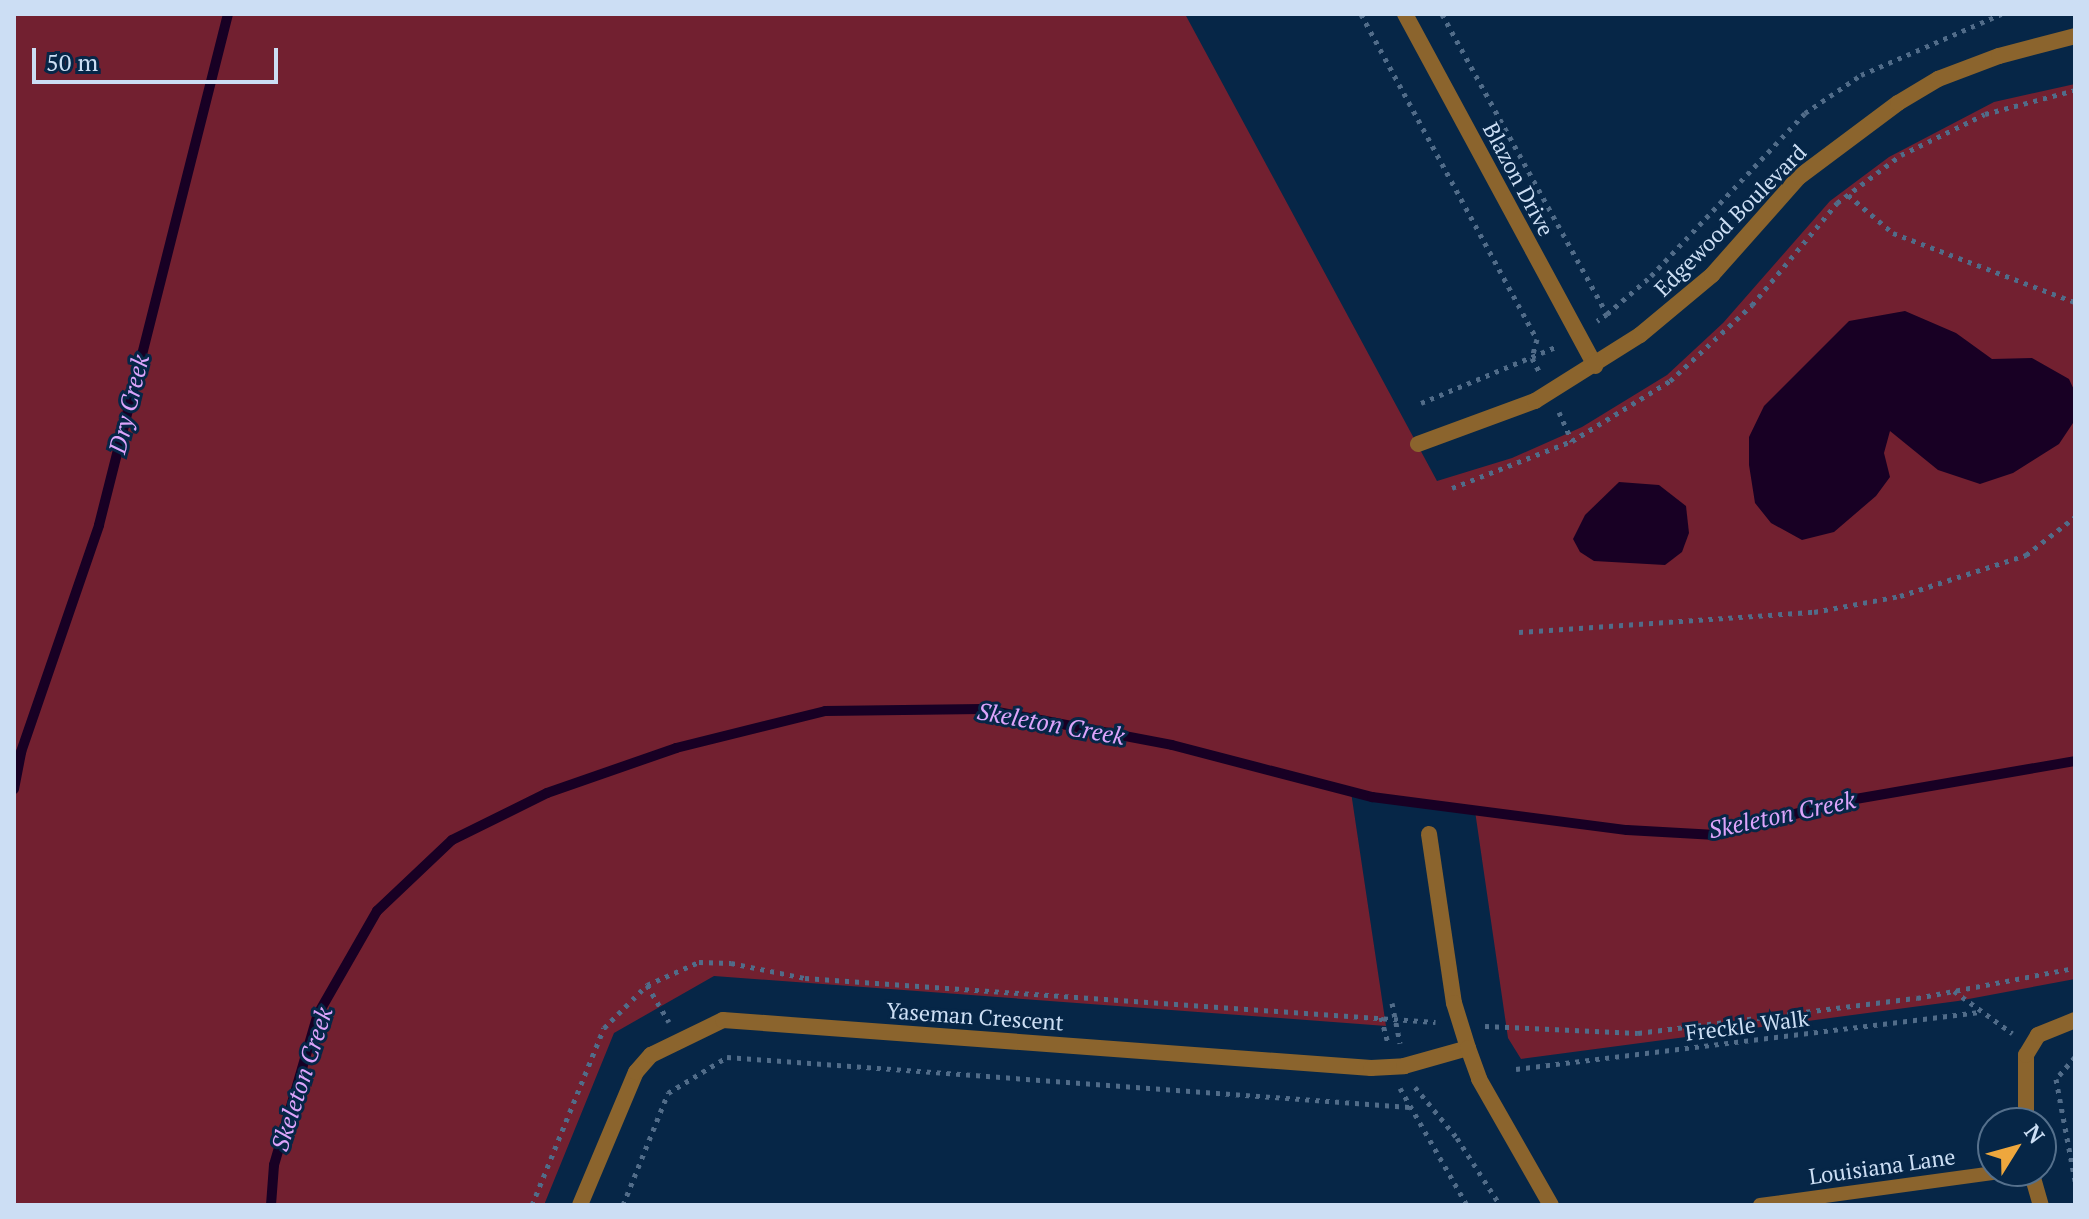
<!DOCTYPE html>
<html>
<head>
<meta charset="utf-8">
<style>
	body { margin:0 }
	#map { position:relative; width:2089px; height:1219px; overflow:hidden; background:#062647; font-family:"PT Serif",serif }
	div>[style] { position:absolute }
	.green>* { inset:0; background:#722030 }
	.water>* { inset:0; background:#180024 }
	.stream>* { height:10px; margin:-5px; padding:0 5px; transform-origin:5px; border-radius:5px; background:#180024 }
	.path>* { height:5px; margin-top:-2.5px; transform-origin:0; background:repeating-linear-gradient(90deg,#516c89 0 4px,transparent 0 10px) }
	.service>* { height:14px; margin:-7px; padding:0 7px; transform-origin:7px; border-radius:7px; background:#8b642d }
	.minor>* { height:16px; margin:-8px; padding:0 8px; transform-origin:8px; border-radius:8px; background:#8b642d }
	.tertiary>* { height:16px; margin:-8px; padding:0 8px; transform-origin:8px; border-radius:8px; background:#8b642d }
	span { translate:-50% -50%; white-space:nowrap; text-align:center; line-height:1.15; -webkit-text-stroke:6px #062647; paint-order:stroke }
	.street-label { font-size:22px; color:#ccdef4 }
	.water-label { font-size:24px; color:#dca4fb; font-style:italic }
	.frame { position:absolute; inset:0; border:16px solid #ccdef4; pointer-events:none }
	.north { position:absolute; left:1977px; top:1107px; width:80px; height:80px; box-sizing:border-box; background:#062647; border:2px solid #55708c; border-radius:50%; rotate:53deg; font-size:22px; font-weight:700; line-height:32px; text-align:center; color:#ccdef4 }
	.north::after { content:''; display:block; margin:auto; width:28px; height:36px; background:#eea73d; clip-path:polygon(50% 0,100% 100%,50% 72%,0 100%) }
	.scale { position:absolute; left:32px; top:48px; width:246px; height:36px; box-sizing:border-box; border:4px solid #ccdef4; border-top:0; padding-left:10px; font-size:24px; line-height:28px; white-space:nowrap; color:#ccdef4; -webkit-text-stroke:6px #062647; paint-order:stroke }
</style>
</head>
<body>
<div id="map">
	<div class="green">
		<i style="clip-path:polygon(14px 14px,1185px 14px,1437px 481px,1512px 458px,1582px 427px,1667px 375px,1723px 323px,1830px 201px,1889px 157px,1994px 102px,2075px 84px,2075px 979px,1958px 1001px,1521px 1059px,1508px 1038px,1475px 811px,1351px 792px,1386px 1026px,714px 976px,614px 1033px,544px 1205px,14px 1205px)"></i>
	</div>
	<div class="water">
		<i style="clip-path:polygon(1905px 311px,1956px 333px,1992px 359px,2032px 358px,2069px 379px,2075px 392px,2075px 420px,2059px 444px,2013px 473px,1980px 484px,1938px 470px,1890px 431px,1884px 453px,1890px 477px,1876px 496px,1834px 532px,1802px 540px,1771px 523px,1755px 503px,1749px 465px,1749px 437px,1764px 406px,1849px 321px)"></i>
		<i style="clip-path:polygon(1619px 482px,1659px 485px,1686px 506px,1689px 533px,1682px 552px,1665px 565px,1594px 561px,1580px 552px,1573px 539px,1585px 515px)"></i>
	</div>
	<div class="stream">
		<i style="left:14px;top:789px;width:38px;rotate:-79deg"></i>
		<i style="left:21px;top:752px;width:240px;rotate:-71deg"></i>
		<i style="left:99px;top:525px;width:527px;rotate:-75.83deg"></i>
		<i style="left:271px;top:1205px;width:40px;rotate:-85.7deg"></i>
		<i style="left:274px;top:1165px;width:157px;rotate:-73.8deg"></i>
		<i style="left:318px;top:1014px;width:119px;rotate:-60.2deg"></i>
		<i style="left:377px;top:911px;width:103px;rotate:-43.4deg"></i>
		<i style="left:452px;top:840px;width:106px;rotate:-26.3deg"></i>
		<i style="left:547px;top:793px;width:137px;rotate:-19.2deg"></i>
		<i style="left:676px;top:748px;width:154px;rotate:-13.9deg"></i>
		<i style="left:825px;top:711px;width:157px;rotate:-0.7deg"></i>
		<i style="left:982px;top:709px;width:193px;rotate:10.7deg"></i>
		<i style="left:1172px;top:745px;width:207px;rotate:14.6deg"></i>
		<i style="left:1372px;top:797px;width:257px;rotate:7.4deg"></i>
		<i style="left:1627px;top:830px;width:89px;rotate:3.2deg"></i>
		<i style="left:1716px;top:835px;width:132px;rotate:-14.9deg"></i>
		<i style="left:1844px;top:801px;width:234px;rotate:-9.8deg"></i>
	</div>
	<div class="path">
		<i style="left:1361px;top:14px;width:370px;rotate:61.6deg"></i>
		<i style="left:1537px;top:339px;width:20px;rotate:105deg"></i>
		<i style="left:1532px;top:358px;width:15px;rotate:62deg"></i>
		<i style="left:1442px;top:14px;width:342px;rotate:61.2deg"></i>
		<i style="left:1607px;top:314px;width:12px;rotate:145deg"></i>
		<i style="left:1848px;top:195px;width:59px;rotate:40.2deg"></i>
		<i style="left:1893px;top:233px;width:195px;rotate:20.8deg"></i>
		<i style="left:1607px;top:314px;width:58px;rotate:-40.8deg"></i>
		<i style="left:1651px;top:276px;width:224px;rotate:-46.6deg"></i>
		<i style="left:1805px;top:113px;width:68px;rotate:-34.2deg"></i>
		<i style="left:1861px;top:75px;width:153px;rotate:-23.5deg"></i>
		<i style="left:1421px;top:403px;width:148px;rotate:-22.6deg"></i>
		<i style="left:1559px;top:412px;width:32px;rotate:66deg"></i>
		<i style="left:1452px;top:488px;width:129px;rotate:-21.4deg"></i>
		<i style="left:1572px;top:441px;width:115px;rotate:-31.5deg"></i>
		<i style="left:1670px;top:381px;width:112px;rotate:-42.8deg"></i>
		<i style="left:1752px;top:305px;width:133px;rotate:-50.2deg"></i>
		<i style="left:1837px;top:203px;width:80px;rotate:-36.9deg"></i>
		<i style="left:1901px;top:155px;width:93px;rotate:-26deg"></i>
		<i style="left:1985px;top:114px;width:93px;rotate:-14.9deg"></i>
		<i style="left:1519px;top:632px;width:296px;rotate:-3.9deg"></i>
		<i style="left:1814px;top:612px;width:87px;rotate:-10.5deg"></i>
		<i style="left:1900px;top:596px;width:133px;rotate:-18deg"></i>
		<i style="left:2026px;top:555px;width:62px;rotate:-37.8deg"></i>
		<i style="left:647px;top:985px;width:43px;rotate:59.3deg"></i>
		<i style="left:1954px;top:991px;width:72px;rotate:35.9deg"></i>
		<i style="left:1392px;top:1003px;width:41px;rotate:78.7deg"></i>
		<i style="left:1381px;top:1017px;width:27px;rotate:75deg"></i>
		<i style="left:1485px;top:1026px;width:153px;rotate:2.6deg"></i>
		<i style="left:1638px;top:1033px;width:281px;rotate:-7.2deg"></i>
		<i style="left:1917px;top:998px;width:161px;rotate:-10.8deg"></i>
		<i style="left:2075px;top:1057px;width:29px;rotate:131deg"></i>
		<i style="left:2056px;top:1079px;width:104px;rotate:79.4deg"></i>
		<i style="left:1516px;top:1069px;width:469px;rotate:-7deg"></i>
		<i style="left:1415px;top:1087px;width:66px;rotate:50.5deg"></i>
		<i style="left:1457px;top:1138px;width:80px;rotate:57.3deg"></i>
		<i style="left:1400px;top:1088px;width:135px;rotate:60.2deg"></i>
		<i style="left:532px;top:1205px;width:191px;rotate:-67.9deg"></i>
		<i style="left:604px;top:1028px;width:61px;rotate:-45deg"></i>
		<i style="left:647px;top:985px;width:57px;rotate:-23.9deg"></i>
		<i style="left:699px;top:962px;width:32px;rotate:2deg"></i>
		<i style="left:731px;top:963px;width:76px;rotate:11.5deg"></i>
		<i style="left:805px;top:978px;width:632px;rotate:4deg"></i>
		<i style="left:623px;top:1205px;width:121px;rotate:-68.1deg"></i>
		<i style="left:668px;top:1093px;width:69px;rotate:-31.4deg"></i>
		<i style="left:727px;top:1057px;width:684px;rotate:4.19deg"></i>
	</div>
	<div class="service">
		<i style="left:1760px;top:1205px;width:251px;rotate:-7.8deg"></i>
	</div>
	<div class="minor">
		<i style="left:1405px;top:14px;width:400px;rotate:61.6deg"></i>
		<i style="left:2026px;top:1123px;width:68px;rotate:-90deg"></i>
		<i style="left:2026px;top:1055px;width:23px;rotate:-59deg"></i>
		<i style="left:2038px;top:1035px;width:40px;rotate:-22deg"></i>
		<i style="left:2031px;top:1171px;width:35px;rotate:74deg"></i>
		<i style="left:580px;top:1205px;width:144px;rotate:-67.2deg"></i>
		<i style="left:636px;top:1072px;width:23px;rotate:-49deg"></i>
		<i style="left:651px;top:1055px;width:80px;rotate:-25.9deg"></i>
		<i style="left:723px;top:1020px;width:650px;rotate:4.24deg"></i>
		<i style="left:1371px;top:1068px;width:33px;rotate:-3deg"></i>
		<i style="left:1404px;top:1066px;width:66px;rotate:-15.7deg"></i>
	</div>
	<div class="tertiary">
		<i style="left:1418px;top:444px;width:125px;rotate:-20.2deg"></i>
		<i style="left:1535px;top:401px;width:124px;rotate:-32.2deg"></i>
		<i style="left:1640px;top:335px;width:94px;rotate:-39.8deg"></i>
		<i style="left:1712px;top:275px;width:131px;rotate:-48.4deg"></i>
		<i style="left:1799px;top:177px;width:124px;rotate:-36.8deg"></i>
		<i style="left:1898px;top:103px;width:47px;rotate:-31deg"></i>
		<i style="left:1938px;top:79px;width:65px;rotate:-20.7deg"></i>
		<i style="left:1999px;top:56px;width:79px;rotate:-14.7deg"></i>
		<i style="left:1429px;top:834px;width:171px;rotate:81.6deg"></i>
		<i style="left:1454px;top:1003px;width:47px;rotate:72.7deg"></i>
		<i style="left:1468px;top:1048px;width:33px;rotate:70deg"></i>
		<i style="left:1479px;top:1079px;width:145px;rotate:60.3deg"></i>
	</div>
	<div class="street-label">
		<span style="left:1519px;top:179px;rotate:62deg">Blazon Drive</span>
		<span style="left:1730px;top:220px;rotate:-45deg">Edgewood Boulevard</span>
		<span style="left:975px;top:1016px;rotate:4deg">Yaseman Crescent</span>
		<span style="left:1747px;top:1025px;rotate:-7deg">Freckle Walk</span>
		<span style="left:1882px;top:1166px;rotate:-8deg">Louisiana Lane</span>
	</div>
	<div class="water-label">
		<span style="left:129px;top:404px;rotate:-76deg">Dry Creek</span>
		<span style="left:1051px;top:724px;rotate:10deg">Skeleton Creek</span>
		<span style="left:1782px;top:815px;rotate:-12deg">Skeleton Creek</span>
		<span style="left:302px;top:1079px;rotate:-72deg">Skeleton Creek</span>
	</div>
	<div class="frame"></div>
	<div class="north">N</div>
	<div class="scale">50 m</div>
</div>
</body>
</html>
